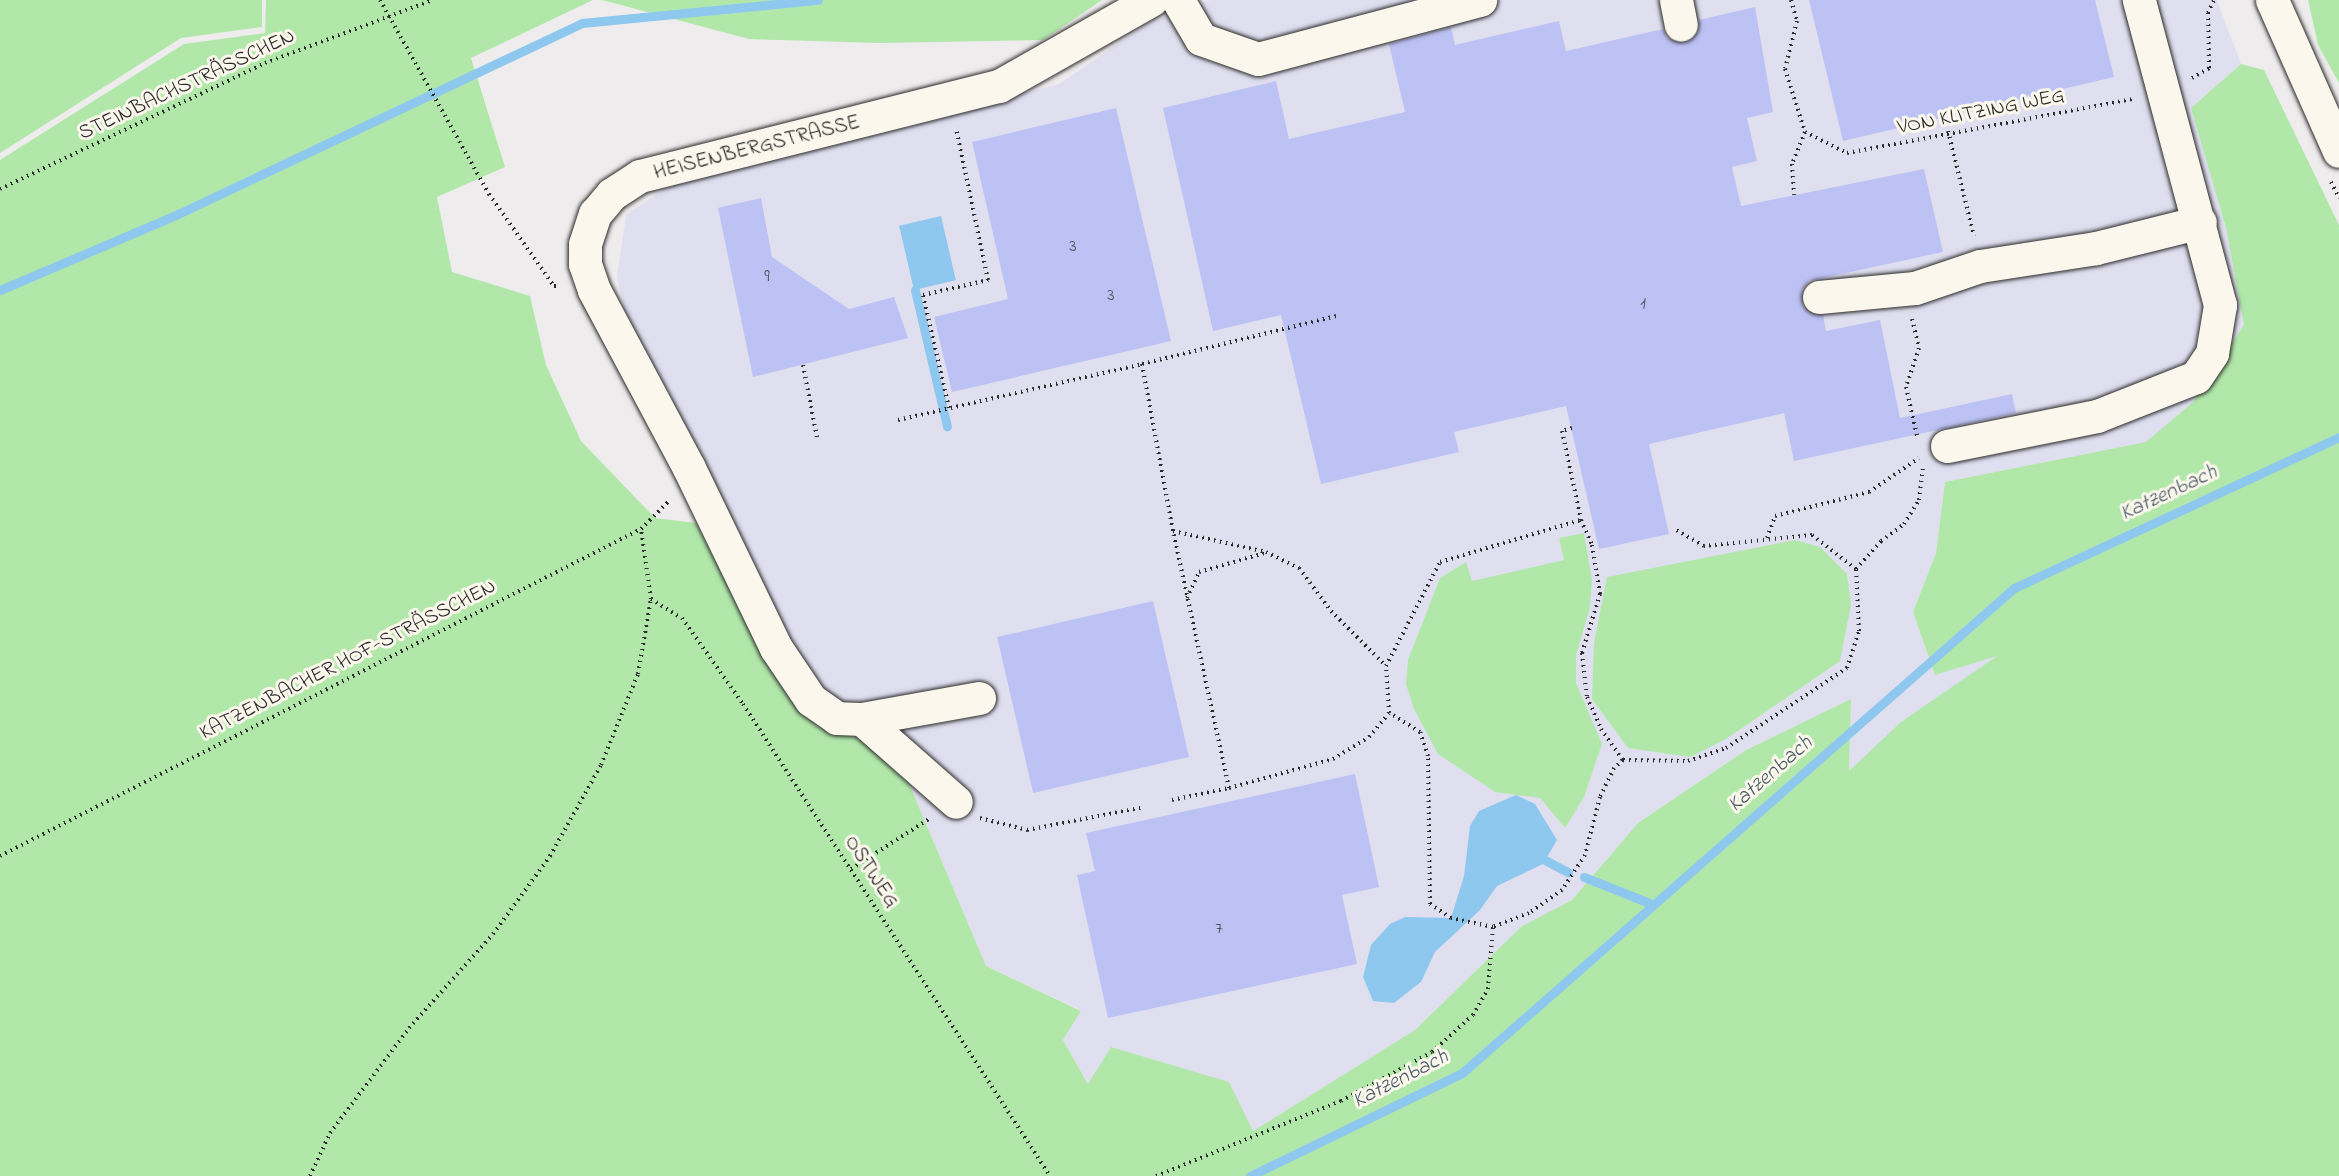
<!DOCTYPE html>
<html>
<head>
<meta charset="utf-8">
<style>
	body { margin:0 }
	#map { position:relative; width:2339px; height:1176px; overflow:hidden; background:#efecee; font-family:"Indie Flower",sans-serif }
	div>[style] { position:absolute }
	.built>* { inset:0; background:#e0dff0 }
	.green>* { inset:0; background:#b1e8aa }
	.water>* { inset:0; background:#8ec8ee; transform-origin:0 0 }
	.stream>* { height:9px; margin:-4.5px; padding:0 4.5px; transform-origin:4.5px; border-radius:4.5px; background:#8ec8ee }
	.building>* { inset:0; background:#bdc2f4; transform-origin:0 0 }
	.path>* { height:4px; margin-top:-2px; transform-origin:0; background:repeating-linear-gradient(90deg,#2b2b2b 0 1.5px,transparent 0 6px) }
	.roads { filter:drop-shadow(0 0 2px #2b2b2b) drop-shadow(0 0 2px #2b2b2b) }
	.minor>* { height:33px; margin:-16.5px; padding:0 16.5px; transform-origin:16.5px; border-radius:16.5px; background:#fbf7ec }
	span { translate:-50% -50%; white-space:nowrap; text-align:center; line-height:1.15; -webkit-text-stroke:6px #fbf7ec; paint-order:stroke }
	.number-label { font-size:18px; color:#50515d }
	.number-label span { -webkit-text-stroke-width:0 }
	.street-label { font-size:21px; color:#2b2b2b }
	.water-label { font-size:22px; color:#495a66; font-style:italic }
</style>
</head>
<body>
<div id="map">
	<div class="built">
		<i style="clip-path:polygon(1209px 0,2217px 0,2241px 64px,2191px 108px,2226px 228px,2244px 325px,2193px 402px,2147px 442px,1945px 482px,1936px 553px,1913px 612px,1935px 675px,2000px 654px,1901px 723px,1849px 772px,1851px 699px,1746px 750px,1638px 823px,1572px 900px,1522px 926px,1415px 1030px,1253px 1131px,1112px 1047px,1089px 1085px,1063px 1040px,1081px 1010px,986px 966px,894px 748px,816px 726px,785px 682px,696px 523px,707px 496px,633px 345px,617px 277px,626px 215px,666px 188px,774px 153px,897px 127px,1059px 84px,1148px 23px)"></i>
	</div>
	<div class="green">
		<i style="clip-path:polygon(0 0,262px 0,262px 27px,181px 38px,0 153px)"></i>
		<i style="clip-path:polygon(266px 0,593px 0,471px 58px,505px 167px,437px 197px,452px 272px,530px 296px,546px 365px,581px 441px,655px 518px,696px 523px,785px 682px,816px 726px,894px 748px,986px 966px,1081px 1011px,1063px 1040px,1088px 1084px,1111px 1047px,1229px 1082px,1253px 1131px,1415px 1030px,1522px 926px,1572px 900px,1638px 823px,1746px 750px,1851px 699px,1849px 771px,1901px 722px,1997px 656px,1935px 675px,1913px 612px,1936px 553px,1945px 482px,2146px 442px,2193px 402px,2244px 325px,2226px 228px,2191px 108px,2241px 64px,2264px 70px,2339px 225px,2339px 1176px,0 1176px,0 160px,184px 44px,265px 33px)"></i>
		<i style="clip-path:polygon(602px 0,1102px 0,1043px 40px,880px 43px,749px 39px)"></i>
		<i style="clip-path:polygon(2308px 0,2339px 0,2339px 83px,2318px 45px)"></i>
		<i style="clip-path:polygon(1584px 533px,1592px 580px,1590px 607px,1576px 656px,1576px 683px,1602px 744px,1584px 797px,1565px 828px,1540px 798px,1495px 792px,1438px 754px,1414px 709px,1406px 684px,1408px 660px,1440px 578px,1466px 562px,1472px 581px,1564px 560px,1559px 538px)"></i>
		<i style="clip-path:polygon(1795px 540px,1820px 547px,1847px 574px,1851px 605px,1840px 661px,1726px 739px,1690px 757px,1628px 748px,1592px 699px,1594px 643px,1607px 577px)"></i>
	</div>
	<div class="water">
		<i style="left:941px;top:216px;width:66px;height:43px;rotate:77deg"></i>
		<i style="clip-path:polygon(1516px 795px,1535px 804px,1557px 840px,1543px 864px,1497px 886px,1480px 910px,1435px 952px,1421px 982px,1394px 1003px,1373px 1001px,1363px 977px,1371px 945px,1390px 924px,1405px 917px,1451px 918px,1464px 876px,1470px 826px,1479px 811px)"></i>
	</div>
	<div class="stream">
		<i style="left:0;top:290px;width:194px;rotate:-23.1deg"></i>
		<i style="left:178px;top:214px;width:447px;rotate:-25.3deg"></i>
		<i style="left:582px;top:23px;width:237px;rotate:-5.6deg"></i>
		<i style="left:915px;top:290px;width:140px;rotate:76.8deg"></i>
		<i style="left:1545px;top:860px;width:26px;rotate:28deg"></i>
		<i style="left:1584px;top:877px;width:73px;rotate:21.7deg"></i>
		<i style="left:1250px;top:1176px;width:236px;rotate:-25.9deg"></i>
		<i style="left:1462px;top:1073px;width:735px;rotate:-41.3deg"></i>
		<i style="left:2014px;top:588px;width:358px;rotate:-24.9deg"></i>
	</div>
	<div class="building">
		<i style="clip-path:polygon(1809px 0,2095px 0,2114px 77px,1843px 141px)"></i>
		<i style="clip-path:polygon(1755px 7px,1773px 112px,1747px 118px,1757px 161px,1732px 167px,1741px 206px,1924px 169px,1943px 252px,1809px 281px,1802px 290px,1803px 307px,1823px 315px,1826px 331px,1880px 320px,1900px 418px,2012px 394px,2016px 413px,1794px 461px,1784px 413px,1649px 444px,1669px 534px,1599px 549px,1566px 406px,1454px 432px,1459px 452px,1321px 484px,1281px 315px,1213px 331px,1163px 108px,1276px 81px,1289px 139px,1405px 112px,1389px 44px,1451px 27px,1455px 45px,1559px 21px,1566px 51px,1663px 29px,1667px 38px,1684px 43px,1698px 32px,1699px 20px)"></i>
		<i style="clip-path:polygon(1116px 108px,1171px 341px,952px 392px,934px 317px,1008px 299px,972px 142px)"></i>
		<i style="clip-path:polygon(761px 198px,772px 257px,849px 309px,894px 297px,908px 338px,753px 377px,718px 208px)"></i>
		<i style="left:1153px;top:601px;width:160px;height:160px;rotate:77deg"></i>
		<i style="clip-path:polygon(1355px 774px,1379px 887px,1342px 895px,1357px 964px,1108px 1018px,1077px 875px,1095px 871px,1086px 833px)"></i>
	</div>
	<div class="path">
		<i style="left:380px;top:0;width:223px;rotate:60.7deg"></i>
		<i style="left:489px;top:194px;width:113px;rotate:54.8deg"></i>
		<i style="left:554px;top:286px;width:6px"></i>
		<i style="left:1791px;top:0;width:22px;rotate:74deg"></i>
		<i style="left:1797px;top:21px;width:49px;rotate:104deg"></i>
		<i style="left:1785px;top:69px;width:66px;rotate:72.4deg"></i>
		<i style="left:1805px;top:132px;width:35px;rotate:112deg"></i>
		<i style="left:1792px;top:164px;width:31px;rotate:86deg"></i>
		<i style="left:2192px;top:78px;width:20px;rotate:-30deg"></i>
		<i style="left:2209px;top:68px;width:55px;rotate:-91deg"></i>
		<i style="left:2208px;top:13px;width:14px;rotate:-65deg"></i>
		<i style="left:1948px;top:131px;width:108px;rotate:76.1deg"></i>
		<i style="left:1805px;top:132px;width:47px;rotate:26.6deg"></i>
		<i style="left:1847px;top:153px;width:290px;rotate:-10.7deg"></i>
		<i style="left:2331px;top:182px;width:18px;rotate:63deg"></i>
		<i style="left:0;top:189px;width:293px;rotate:-25.4deg"></i>
		<i style="left:265px;top:63px;width:179px;rotate:-20.6deg"></i>
		<i style="left:1336px;top:316px;width:200px;rotate:166.1deg"></i>
		<i style="left:1142px;top:364px;width:170px;rotate:79.5deg"></i>
		<i style="left:1173px;top:531px;width:95px;rotate:12.7deg"></i>
		<i style="left:1266px;top:552px;width:37px;rotate:26deg"></i>
		<i style="left:1299px;top:568px;width:54px;rotate:53.3deg"></i>
		<i style="left:1331px;top:611px;width:78px;rotate:45deg"></i>
		<i style="left:1912px;top:319px;width:30px;rotate:76deg"></i>
		<i style="left:1919px;top:348px;width:41px;rotate:108.4deg"></i>
		<i style="left:1906px;top:387px;width:50px;rotate:77.3deg"></i>
		<i style="left:803px;top:365px;width:74px;rotate:79.1deg"></i>
		<i style="left:949px;top:408px;width:116px;rotate:-103deg"></i>
		<i style="left:923px;top:295px;width:67px;rotate:-13deg"></i>
		<i style="left:988px;top:280px;width:155px;rotate:-101.9deg"></i>
		<i style="left:898px;top:420px;width:250px;rotate:-12.9deg"></i>
		<i style="left:1572px;top:428px;width:10px;rotate:163deg"></i>
		<i style="left:1562px;top:431px;width:91px;rotate:77.9deg"></i>
		<i style="left:1767px;top:538px;width:23px;rotate:-70deg"></i>
		<i style="left:1775px;top:516px;width:97px;rotate:-14.3deg"></i>
		<i style="left:1869px;top:492px;width:60px;rotate:-34.2deg"></i>
		<i style="left:1856px;top:569px;width:38px;rotate:-48deg"></i>
		<i style="left:1881px;top:541px;width:29px;rotate:-36deg"></i>
		<i style="left:1904px;top:524px;width:28px;rotate:-58deg"></i>
		<i style="left:1919px;top:500px;width:33px;rotate:-83deg"></i>
		<i style="left:1187px;top:598px;width:29px;rotate:-65deg"></i>
		<i style="left:1199px;top:572px;width:69px;rotate:-16.1deg"></i>
		<i style="left:651px;top:599px;width:36px;rotate:32deg"></i>
		<i style="left:682px;top:618px;width:105px;rotate:54.7deg"></i>
		<i style="left:743px;top:704px;width:563px;rotate:56.96deg"></i>
		<i style="left:1623px;top:760px;width:12px;rotate:138deg"></i>
		<i style="left:1614px;top:768px;width:32px;rotate:116deg"></i>
		<i style="left:1600px;top:797px;width:60px;rotate:104.5deg"></i>
		<i style="left:1585px;top:855px;width:42px;rotate:123.3deg"></i>
		<i style="left:1562px;top:890px;width:40px;rotate:145.1deg"></i>
		<i style="left:1529px;top:913px;width:39px;rotate:159deg"></i>
		<i style="left:1493px;top:927px;width:43px;rotate:-167.9deg"></i>
		<i style="left:1451px;top:918px;width:25px;rotate:-146deg"></i>
		<i style="left:1430px;top:904px;width:148px;rotate:-90.8deg"></i>
		<i style="left:1428px;top:756px;width:25px;rotate:-108deg"></i>
		<i style="left:1420px;top:732px;width:36px;rotate:-148deg"></i>
		<i style="left:1389px;top:713px;width:47px;rotate:-93.7deg"></i>
		<i style="left:1386px;top:666px;width:117px;rotate:-62.6deg"></i>
		<i style="left:1440px;top:562px;width:147px;rotate:-16.6deg"></i>
		<i style="left:1581px;top:520px;width:27px;rotate:66deg"></i>
		<i style="left:1592px;top:545px;width:50px;rotate:80.7deg"></i>
		<i style="left:1600px;top:594px;width:62px;rotate:107deg"></i>
		<i style="left:1582px;top:653px;width:44px;rotate:83.5deg"></i>
		<i style="left:1587px;top:697px;width:35px;rotate:66deg"></i>
		<i style="left:1601px;top:729px;width:38px;rotate:55deg"></i>
		<i style="left:1623px;top:760px;width:65px;rotate:0.9deg"></i>
		<i style="left:1688px;top:761px;width:40px;rotate:-18.9deg"></i>
		<i style="left:1726px;top:748px;width:145px;rotate:-33.5deg"></i>
		<i style="left:1847px;top:668px;width:39px;rotate:-72deg"></i>
		<i style="left:1859px;top:631px;width:62px;rotate:-92.8deg"></i>
		<i style="left:1856px;top:569px;width:56px;rotate:-142.3deg"></i>
		<i style="left:1812px;top:535px;width:109px;rotate:174.2deg"></i>
		<i style="left:1704px;top:546px;width:32px;rotate:-150deg"></i>
		<i style="left:1229px;top:788px;width:108px;rotate:-15.6deg"></i>
		<i style="left:1333px;top:759px;width:42px;rotate:-31.4deg"></i>
		<i style="left:1369px;top:737px;width:31px;rotate:-50deg"></i>
		<i style="left:1172px;top:800px;width:58px;rotate:-11.9deg"></i>
		<i style="left:1229px;top:788px;width:263px;rotate:-102.3deg"></i>
		<i style="left:980px;top:818px;width:49px;rotate:14.3deg"></i>
		<i style="left:1027px;top:830px;width:119px;rotate:-11.1deg"></i>
		<i style="left:0;top:856px;width:720px;rotate:-27.03deg"></i>
		<i style="left:641px;top:529px;width:41px;rotate:-45deg"></i>
		<i style="left:851px;top:869px;width:93px;rotate:-32.7deg"></i>
		<i style="left:310px;top:1176px;width:47px;rotate:-65.1deg"></i>
		<i style="left:330px;top:1133px;width:131px;rotate:-53deg"></i>
		<i style="left:409px;top:1028px;width:126px;rotate:-48.2deg"></i>
		<i style="left:493px;top:934px;width:97px;rotate:-53.8deg"></i>
		<i style="left:550px;top:856px;width:104px;rotate:-60.7deg"></i>
		<i style="left:601px;top:765px;width:98px;rotate:-67.9deg"></i>
		<i style="left:638px;top:674px;width:76px;rotate:-80.2deg"></i>
		<i style="left:651px;top:599px;width:71px;rotate:-98.1deg"></i>
		<i style="left:1156px;top:1176px;width:200px;rotate:-22.1deg"></i>
		<i style="left:1341px;top:1101px;width:103px;rotate:-28.3deg"></i>
		<i style="left:1432px;top:1052px;width:55px;rotate:-42.1deg"></i>
		<i style="left:1473px;top:1015px;width:30px;rotate:-60deg"></i>
		<i style="left:1488px;top:989px;width:62px;rotate:-85.4deg"></i>
	</div>
	<div class="roads">
		<div class="minor">
			<i style="left:1178px;top:0;width:45px;rotate:59.5deg"></i>
			<i style="left:1201px;top:39px;width:60px;rotate:19.3deg"></i>
			<i style="left:1258px;top:59px;width:230px;rotate:-14.9deg"></i>
			<i style="left:1676px;top:0;width:25px;rotate:79deg"></i>
			<i style="left:2272px;top:0;width:165px;rotate:66.1deg"></i>
			<i style="left:1819px;top:297px;width:96px;rotate:-5.4deg"></i>
			<i style="left:1915px;top:288px;width:69px;rotate:-18.7deg"></i>
			<i style="left:1980px;top:266px;width:117px;rotate:-8.8deg"></i>
			<i style="left:2096px;top:248px;width:107px;rotate:-14deg"></i>
			<i style="left:1947px;top:446px;width:153px;rotate:-11.3deg"></i>
			<i style="left:2097px;top:416px;width:106px;rotate:-21.5deg"></i>
			<i style="left:2196px;top:377px;width:29px;rotate:-56deg"></i>
			<i style="left:2212px;top:353px;width:49px;rotate:-80.5deg"></i>
			<i style="left:2220px;top:305px;width:316px;rotate:-104.9deg"></i>
			<i style="left:979px;top:698px;width:119px;rotate:169.8deg"></i>
			<i style="left:862px;top:719px;width:25px;rotate:-178deg"></i>
			<i style="left:837px;top:718px;width:32px;rotate:-145deg"></i>
			<i style="left:811px;top:700px;width:63px;rotate:-123.9deg"></i>
			<i style="left:776px;top:648px;width:200px;rotate:-115.8deg"></i>
			<i style="left:689px;top:468px;width:202px;rotate:-118.1deg"></i>
			<i style="left:594px;top:290px;width:28px;rotate:-109deg"></i>
			<i style="left:585px;top:264px;width:20px;rotate:-90deg"></i>
			<i style="left:585px;top:244px;width:32px;rotate:-72deg"></i>
			<i style="left:595px;top:214px;width:26px;rotate:-50deg"></i>
			<i style="left:612px;top:194px;width:33px;rotate:-33deg"></i>
			<i style="left:640px;top:176px;width:370px;rotate:-14.1deg"></i>
			<i style="left:999px;top:86px;width:175px;rotate:-29.5deg"></i>
			<i style="left:862px;top:719px;width:125px;rotate:41.4deg"></i>
		</div>
	</div>
	<div class="number-label">
		<span style="left:1073px;top:247px">3</span>
		<span style="left:767px;top:277px">9</span>
		<span style="left:1111px;top:296px">3</span>
		<span style="left:1643px;top:304px">1</span>
		<span style="left:1219px;top:929px">7</span>
	</div>
	<div class="street-label">
		<span style="left:187px;top:85px;rotate:-25deg">STEINBACHSTRÄSSCHEN</span>
		<span style="left:1981px;top:112px;rotate:-11deg">VON KLITZING WEG</span>
		<span style="left:757px;top:148px;rotate:-14deg">HEISENBERGSTRASSE</span>
		<span style="left:348px;top:660px;rotate:-27deg">KATZENBACHER HOF-STRÄSSCHEN</span>
		<span style="left:871px;top:872px;rotate:57deg">OSTWEG</span>
	</div>
	<div class="water-label">
		<span style="left:2169px;top:494px;rotate:-25deg">Katzenbach</span>
		<span style="left:1771px;top:775px;rotate:-41deg">Katzenbach</span>
		<span style="left:1401px;top:1080px;rotate:-27deg">Katzenbach</span>
	</div>
</div>
</body>
</html>
